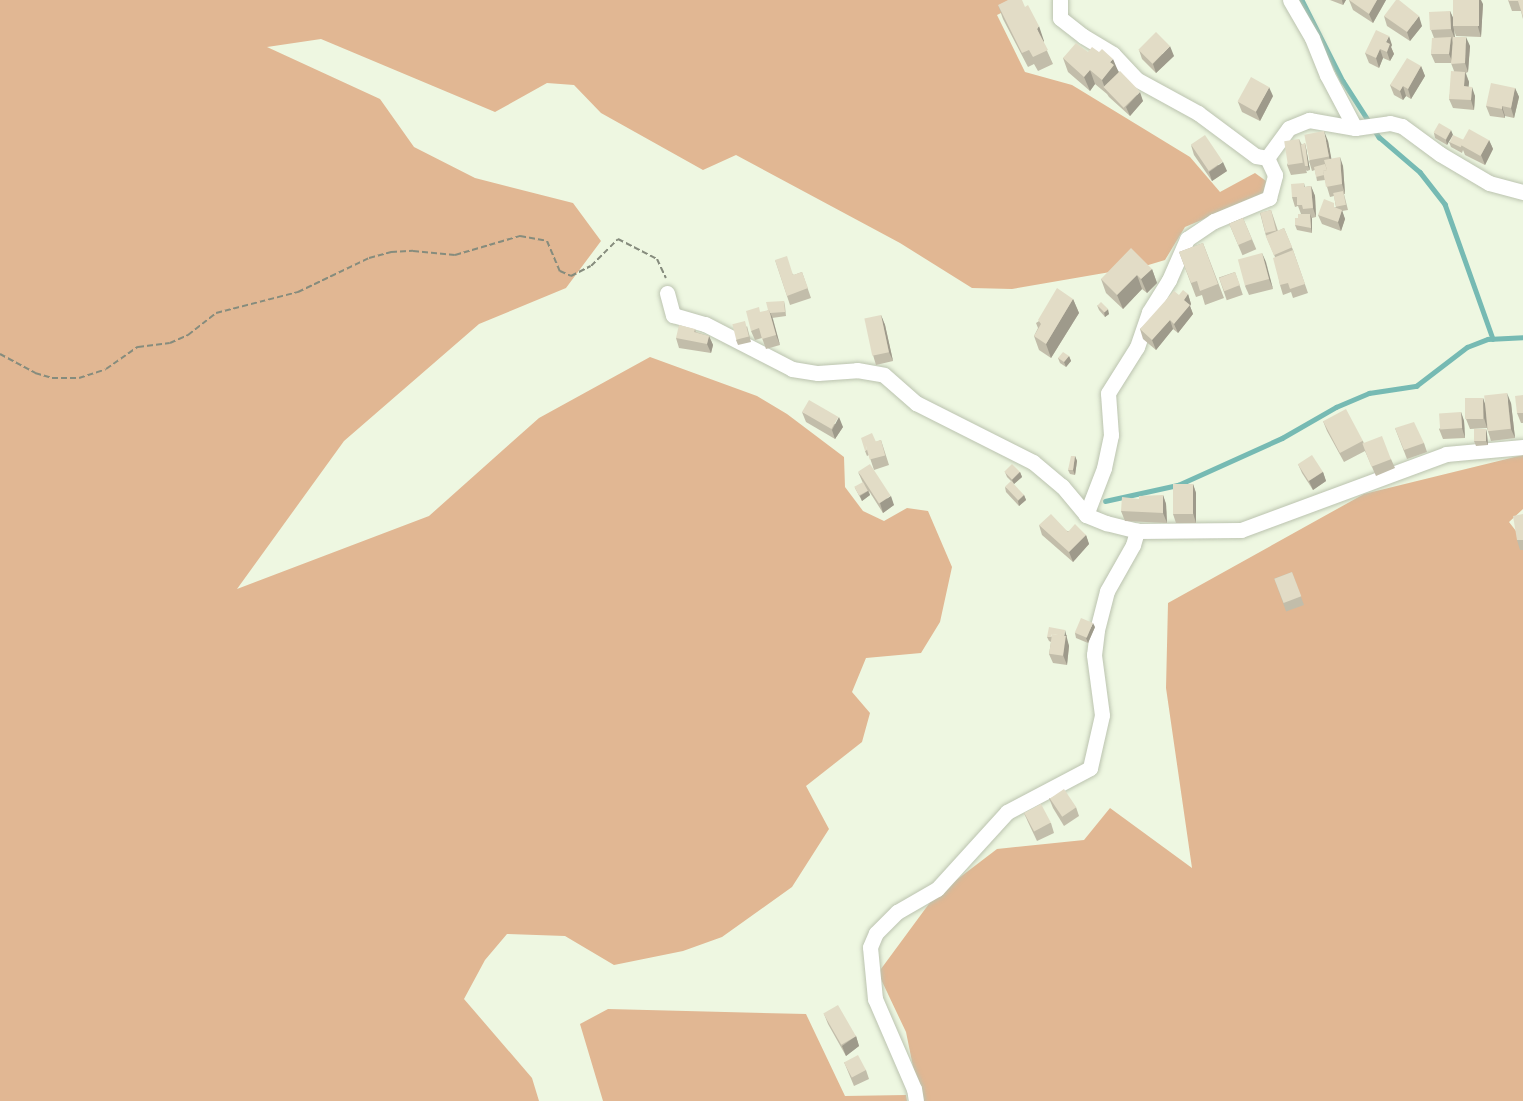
<!DOCTYPE html>
<html>
<head>
<meta charset="utf-8">
<style>
	body { margin:0 }
	#map { position:relative; width:1523px; height:1101px; overflow:hidden; background:#eef7e1; font-family:"Asap Condensed",sans-serif }
	div>[style] { position:absolute }
	.forest>* { inset:0; background:#e1b793 }
	.stream>* { height:4.5px; margin:-2.25px; padding:0 2.25px; transform-origin:2.25px; border-radius:2.25px; background:#76bab3 }
	.path>* { height:2px; margin-top:-1px; transform-origin:0; background:repeating-linear-gradient(90deg,#868c7d 0 6px,transparent 0 9px) }
	.roads { filter:drop-shadow(0 0 2px #bbc3af) drop-shadow(0 0 2px #bbc3af) }
	.minor>* { height:15px; margin:-7.5px; padding:0 7.5px; transform-origin:7.5px; border-radius:7.5px; background:#fff }
	.wall>* { inset:0; background:#c2bdaa; transform-origin:0 0 }
	.shaded-wall>* { inset:0; background:#9e9a8b }
	.building>* { inset:0; background:#e2dcc6; transform-origin:0 0 }
	span { translate:-50% -50%; white-space:nowrap; text-align:center; line-height:1.15; -webkit-text-stroke:4.5px #fff; paint-order:stroke }
</style>
</head>
<body>
<div id="map">
	<div class="forest">
		<i style="clip-path:polygon(0 0,1018px 0,1019px 4px,997px 15px,1025px 72px,1072px 85px,1190px 157px,1220px 192px,1255px 173px,1266px 181px,1263px 194px,1185px 227px,1165px 260px,1145px 266px,1012px 289px,972px 288px,900px 243px,736px 155px,703px 170px,601px 113px,574px 85px,547px 83px,495px 112px,321px 39px,267px 47px,380px 99px,414px 147px,475px 178px,573px 203px,601px 241px,566px 288px,479px 324px,344px 441px,237px 589px,429px 516px,539px 418px,650px 357px,757px 396px,787px 414px,844px 457px,845px 487px,863px 511px,884px 521px,907px 508px,928px 511px,952px 567px,940px 622px,921px 653px,866px 658px,852px 692px,870px 713px,862px 742px,806px 786px,829px 829px,792px 887px,722px 937px,683px 951px,614px 965px,565px 936px,507px 934px,485px 960px,464px 999px,532px 1078px,539px 1101px,0 1101px)"></i>
		<i style="clip-path:polygon(1523px 455px,1523px 509px,1509px 522px,1523px 540px,1523px 1101px,920px 1101px,906px 1032px,878px 973px,934px 897px,997px 849px,1084px 840px,1110px 808px,1192px 868px,1166px 688px,1168px 603px,1364px 494px)"></i>
		<i style="clip-path:polygon(608px 1009px,806px 1014px,845px 1096px,906px 1095px,907px 1101px,603px 1101px,580px 1024px)"></i>
	</div>
	<div class="stream">
		<i style="left:1302px;top:0;width:91px;rotate:63.2deg"></i>
		<i style="left:1343px;top:81px;width:67px;rotate:57.3deg"></i>
		<i style="left:1379px;top:137px;width:54px;rotate:40.5deg"></i>
		<i style="left:1420px;top:172px;width:41px;rotate:52deg"></i>
		<i style="left:1445px;top:204px;width:143px;rotate:70.4deg"></i>
		<i style="left:1105px;top:501px;width:75px;rotate:-12.4deg"></i>
		<i style="left:1178px;top:485px;width:114px;rotate:-24.3deg"></i>
		<i style="left:1282px;top:438px;width:62px;rotate:-29.9deg"></i>
		<i style="left:1336px;top:407px;width:36px;rotate:-23deg"></i>
		<i style="left:1369px;top:393px;width:48px;rotate:-8.5deg"></i>
		<i style="left:1416px;top:386px;width:64px;rotate:-37.4deg"></i>
		<i style="left:1467px;top:347px;width:22px;rotate:-21deg"></i>
		<i style="left:1488px;top:339px;width:35px;rotate:-3deg"></i>
	</div>
	<div class="path">
		<i style="left:0;top:354px;width:40px;rotate:28deg"></i>
		<i style="left:35px;top:373px;width:18px;rotate:16deg"></i>
		<i style="left:52px;top:378px;width:27px"></i>
		<i style="left:79px;top:378px;width:28px;rotate:-18deg"></i>
		<i style="left:106px;top:369px;width:39px;rotate:-35deg"></i>
		<i style="left:138px;top:347px;width:32px;rotate:-7deg"></i>
		<i style="left:170px;top:343px;width:20px;rotate:-24deg"></i>
		<i style="left:188px;top:335px;width:36px;rotate:-38deg"></i>
		<i style="left:216px;top:313px;width:85px;rotate:-14.4deg"></i>
		<i style="left:298px;top:292px;width:79px;rotate:-25.6deg"></i>
		<i style="left:369px;top:258px;width:23px;rotate:-15deg"></i>
		<i style="left:391px;top:252px;width:22px;rotate:-3deg"></i>
		<i style="left:413px;top:251px;width:42px;rotate:5.4deg"></i>
		<i style="left:455px;top:255px;width:68px;rotate:-16.3deg"></i>
		<i style="left:520px;top:236px;width:27px;rotate:10deg"></i>
		<i style="left:547px;top:241px;width:33px;rotate:67deg"></i>
		<i style="left:560px;top:271px;width:12px;rotate:24deg"></i>
		<i style="left:571px;top:276px;width:22px;rotate:-27deg"></i>
		<i style="left:591px;top:266px;width:38px;rotate:-45deg"></i>
		<i style="left:618px;top:239px;width:44px;rotate:27.1deg"></i>
		<i style="left:657px;top:259px;width:21px;rotate:65deg"></i>
	</div>
	<div class="roads">
		<div class="minor">
			<i style="left:1060px;top:0;width:18px;rotate:90deg"></i>
			<i style="left:1060px;top:18px;width:29px;rotate:38deg"></i>
			<i style="left:1083px;top:36px;width:35px;rotate:31deg"></i>
			<i style="left:1113px;top:54px;width:34px;rotate:47deg"></i>
			<i style="left:1136px;top:79px;width:71px;rotate:28.7deg"></i>
			<i style="left:1198px;top:113px;width:72px;rotate:36.6deg"></i>
			<i style="left:1256px;top:156px;width:11px;rotate:10deg"></i>
			<i style="left:1290px;top:0;width:44px;rotate:59.9deg"></i>
			<i style="left:1312px;top:38px;width:40px;rotate:68deg"></i>
			<i style="left:1327px;top:75px;width:60px;rotate:62.2deg"></i>
			<i style="left:1267px;top:158px;width:37px;rotate:-54deg"></i>
			<i style="left:1289px;top:128px;width:22px;rotate:-22deg"></i>
			<i style="left:1309px;top:120px;width:47px;rotate:9.9deg"></i>
			<i style="left:1355px;top:128px;width:35px;rotate:-8deg"></i>
			<i style="left:1390px;top:123px;width:12px;rotate:14deg"></i>
			<i style="left:1402px;top:126px;width:47px;rotate:36.4deg"></i>
			<i style="left:1440px;top:154px;width:57px;rotate:30.6deg"></i>
			<i style="left:1489px;top:183px;width:35px;rotate:15deg"></i>
			<i style="left:667px;top:293px;width:23px;rotate:75deg"></i>
			<i style="left:673px;top:315px;width:33px;rotate:16deg"></i>
			<i style="left:705px;top:324px;width:98px;rotate:27.3deg"></i>
			<i style="left:792px;top:369px;width:26px;rotate:9deg"></i>
			<i style="left:818px;top:373px;width:39px;rotate:-4deg"></i>
			<i style="left:857px;top:370px;width:27px;rotate:10deg"></i>
			<i style="left:884px;top:375px;width:43px;rotate:41.2deg"></i>
			<i style="left:916px;top:403px;width:131px;rotate:26.8deg"></i>
			<i style="left:1033px;top:462px;width:38px;rotate:40deg"></i>
			<i style="left:1062px;top:486px;width:38px;rotate:50deg"></i>
			<i style="left:1086px;top:515px;width:22px;rotate:22deg"></i>
			<i style="left:1106px;top:523px;width:32px;rotate:14deg"></i>
			<i style="left:1137px;top:531px;width:104px;rotate:-0.6deg"></i>
			<i style="left:1241px;top:530px;width:219px;rotate:-20.3deg"></i>
			<i style="left:1446px;top:454px;width:77px;rotate:-5.2deg"></i>
			<i style="left:1086px;top:515px;width:50px;rotate:-69deg"></i>
			<i style="left:1104px;top:468px;width:34px;rotate:-78deg"></i>
			<i style="left:1111px;top:435px;width:42px;rotate:-94.1deg"></i>
			<i style="left:1108px;top:393px;width:54px;rotate:-57.8deg"></i>
			<i style="left:1137px;top:347px;width:37px;rotate:-71deg"></i>
			<i style="left:1149px;top:312px;width:38px;rotate:-58deg"></i>
			<i style="left:1169px;top:280px;width:45px;rotate:-66.3deg"></i>
			<i style="left:1187px;top:239px;width:32px;rotate:-34deg"></i>
			<i style="left:1214px;top:221px;width:60px;rotate:-22.7deg"></i>
			<i style="left:1269px;top:198px;width:24px;rotate:-75deg"></i>
			<i style="left:1275px;top:175px;width:19px;rotate:-115deg"></i>
			<i style="left:916px;top:1101px;width:12px;rotate:-99deg"></i>
			<i style="left:914px;top:1089px;width:98px;rotate:-113.4deg"></i>
			<i style="left:875px;top:999px;width:52px;rotate:-95.5deg"></i>
			<i style="left:870px;top:947px;width:15px;rotate:-67deg"></i>
			<i style="left:876px;top:933px;width:30px;rotate:-45deg"></i>
			<i style="left:897px;top:912px;width:46px;rotate:-29.9deg"></i>
			<i style="left:937px;top:889px;width:104px;rotate:-47.7deg"></i>
			<i style="left:1007px;top:812px;width:94px;rotate:-27.9deg"></i>
			<i style="left:1090px;top:768px;width:54px;rotate:-77.2deg"></i>
			<i style="left:1102px;top:715px;width:61px;rotate:-97.6deg"></i>
			<i style="left:1094px;top:655px;width:25px;rotate:-83deg"></i>
			<i style="left:1097px;top:630px;width:40px;rotate:-75.6deg"></i>
			<i style="left:1107px;top:591px;width:53px;rotate:-60.5deg"></i>
			<i style="left:1133px;top:545px;width:15px;rotate:-74deg"></i>
		</div>
	</div>
	<div class="wall">
		<i style="clip-path:polygon(1330px 0,1346px 0,1343px 5px)"></i>
		<i style="clip-path:polygon(1349px 0,1386px 0,1373px 23px,1353px 10px)"></i>
		<i style="clip-path:polygon(1508px 0,1523px 0,1523px 19px,1521px 11px,1512px 11px)"></i>
		<i style="clip-path:polygon(1483px 4px,1481px 37px,1456px 36px,1454px 30px,1455px 37px,1470px 46px,1468px 72px,1466px 73px,1469px 82px,1468px 86px,1475px 96px,1474px 110px,1453px 108px,1449px 99px,1454px 71px,1451px 63px,1435px 63px,1431px 54px,1434px 38px,1431px 30px,1450px 11px,1453px 18px)"></i>
		<i style="clip-path:polygon(998px 5px,1044px 41px,1043px 42px,1053px 64px,1038px 71px,1034px 64px,1028px 67px,1003px 19px)"></i>
		<i style="clip-path:polygon(1384px 16px,1422px 26px,1410px 41px,1387px 26px)"></i>
		<i style="clip-path:polygon(1392px 45px,1391px 47px,1394px 54px,1390px 61px,1383px 58px,1379px 68px,1369px 63px,1365px 53px)"></i>
		<i style="clip-path:polygon(1139px 50px,1174px 56px,1156px 73px,1142px 59px)"></i>
		<i style="clip-path:polygon(1088px 52px,1118px 73px,1143px 101px,1130px 116px,1109px 97px,1107px 94px,1095px 84px,1090px 91px,1068px 72px,1063px 58px)"></i>
		<i style="clip-path:polygon(1421px 66px,1425px 76px,1411px 99px,1406px 96px,1403px 100px,1394px 95px,1390px 85px)"></i>
		<i style="clip-path:polygon(1515px 88px,1519px 97px,1514px 118px,1505px 116px,1505px 118px,1490px 116px,1486px 106px)"></i>
		<i style="clip-path:polygon(1273px 96px,1260px 121px,1242px 112px,1238px 102px)"></i>
		<i style="clip-path:polygon(1451px 130px,1447px 145px,1435px 138px,1434px 133px)"></i>
		<i style="clip-path:polygon(1299px 139px,1302px 145px,1305px 143px,1306px 148px,1310px 170px,1307px 171px,1306px 170px,1307px 173px,1291px 175px,1287px 165px)"></i>
		<i style="clip-path:polygon(1464px 140px,1489px 140px,1493px 149px,1485px 165px,1465px 155px,1463px 150px,1462px 153px,1451px 147px,1449px 142px)"></i>
		<i style="clip-path:polygon(1328px 141px,1331px 159px,1343px 166px,1345px 194px,1344px 194px,1348px 210px,1342px 211px,1345px 219px,1341px 231px,1322px 224px,1318px 215px,1336px 207px,1334px 196px,1330px 197px,1325px 180px,1317px 181px,1315px 170px,1312px 171px,1309px 161px)"></i>
		<i style="clip-path:polygon(1191px 145px,1227px 171px,1212px 181px,1194px 155px)"></i>
		<i style="clip-path:polygon(1304px 183px,1305px 187px,1311px 186px,1315px 196px,1316px 217px,1312px 218px,1312px 233px,1297px 230px,1295px 225px,1301px 214px,1298px 206px,1295px 207px,1292px 197px)"></i>
		<i style="clip-path:polygon(1271px 210px,1278px 231px,1284px 228px,1293px 250px,1308px 293px,1293px 298px,1291px 292px,1283px 295px,1280px 285px,1275px 257px,1266px 236px,1260px 213px)"></i>
		<i style="left:1243px;top:218px;width:34px;height:15px;rotate:67deg"></i>
		<i style="clip-path:polygon(1203px 243px,1224px 298px,1205px 305px,1202px 295px,1196px 297px,1179px 252px)"></i>
		<i style="clip-path:polygon(1262px 253px,1273px 289px,1249px 295px,1245px 286px)"></i>
		<i style="clip-path:polygon(775px 260px,794px 275px,802px 272px,811px 298px,790px 305px)"></i>
		<i style="clip-path:polygon(1152px 269px,1157px 283px,1147px 293px,1142px 289px,1123px 309px,1106px 293px,1101px 279px)"></i>
		<i style="left:1235px;top:272px;width:24px;height:17px;rotate:71deg"></i>
		<i style="clip-path:polygon(1188px 294px,1191px 304px,1190px 306px,1193px 314px,1178px 333px,1173px 329px,1156px 350px,1143px 339px,1140px 329px,1179px 295px)"></i>
		<i style="clip-path:polygon(1073px 299px,1079px 313px,1051px 358px,1039px 350px,1034px 336px,1038px 328px,1036px 323px)"></i>
		<i style="clip-path:polygon(784px 301px,785px 306px,786px 316px,772px 318px,780px 345px,766px 349px,762px 338px,755px 340px,751px 331px,768px 310px)"></i>
		<i style="clip-path:polygon(1097px 305px,1109px 314px,1105px 317px,1099px 310px)"></i>
		<i style="clip-path:polygon(881px 315px,885px 325px,893px 361px,876px 365px,873px 355px)"></i>
		<i style="clip-path:polygon(747px 326px,751px 342px,738px 345px,736px 340px)"></i>
		<i style="clip-path:polygon(695px 329px,696px 332px,709px 336px,713px 345px,711px 353px,679px 348px,676px 338px)"></i>
		<i style="clip-path:polygon(1069px 356px,1071px 361px,1066px 367px,1060px 363px,1058px 358px)"></i>
		<i style="clip-path:polygon(1523px 395px,1523px 423px,1521px 423px,1517px 413px)"></i>
		<i style="clip-path:polygon(1483px 398px,1485px 404px,1511px 403px,1515px 438px,1491px 441px,1487px 428px,1470px 429px,1466px 419px)"></i>
		<i style="clip-path:polygon(802px 412px,843px 427px,835px 439px,806px 422px)"></i>
		<i style="clip-path:polygon(1461px 412px,1464px 421px,1465px 438px,1443px 439px,1439px 429px)"></i>
		<i style="clip-path:polygon(1323px 421px,1363px 441px,1364px 444px,1391px 459px,1395px 468px,1376px 476px,1365px 451px,1344px 462px,1327px 431px)"></i>
		<i style="clip-path:polygon(1395px 428px,1424px 443px,1427px 452px,1407px 459px)"></i>
		<i style="clip-path:polygon(1486px 429px,1487px 434px,1488px 445px,1476px 446px,1474px 441px)"></i>
		<i style="clip-path:polygon(881px 440px,889px 465px,874px 470px,869px 455px,867px 456px,865px 451px,876px 442px)"></i>
		<i style="clip-path:polygon(1075px 456px,1077px 461px,1075px 475px,1070px 474px,1068px 470px)"></i>
		<i style="clip-path:polygon(1298px 464px,1323px 472px,1326px 481px,1313px 490px,1302px 473px)"></i>
		<i style="clip-path:polygon(858px 472px,894px 505px,883px 513px,869px 491px,870px 495px,862px 501px,855px 488px,863px 483px)"></i>
		<i style="clip-path:polygon(1005px 472px,1020px 472px,1022px 477px,1014px 484px,1007px 477px)"></i>
		<i style="clip-path:polygon(1193px 484px,1196px 493px,1196px 523px,1176px 523px,1173px 514px)"></i>
		<i style="clip-path:polygon(1005px 487px,1024px 495px,1026px 500px,1019px 506px,1006px 492px)"></i>
		<i style="clip-path:polygon(1163px 495px,1166px 504px,1167px 523px,1125px 521px,1121px 511px)"></i>
		<i style="clip-path:polygon(1523px 514px,1523px 550px,1520px 550px,1517px 540px)"></i>
		<i style="clip-path:polygon(1039px 525px,1086px 535px,1089px 544px,1073px 562px,1042px 535px)"></i>
		<i style="left:1292px;top:572px;width:35px;height:19px;rotate:70deg"></i>
		<i style="clip-path:polygon(1095px 627px,1088px 643px,1076px 638px,1075px 633px)"></i>
		<i style="clip-path:polygon(1067px 635px,1066px 638px,1069px 646px,1067px 665px,1053px 663px,1049px 654px,1051px 642px,1049px 641px,1047px 637px)"></i>
		<i style="clip-path:polygon(1049px 798px,1076px 807px,1079px 816px,1064px 826px,1053px 808px)"></i>
		<i style="clip-path:polygon(1024px 813px,1051px 823px,1054px 833px,1037px 841px,1028px 822px)"></i>
		<i style="clip-path:polygon(824px 1014px,856px 1036px,859px 1046px,846px 1056px,828px 1024px)"></i>
		<i style="clip-path:polygon(844px 1062px,866px 1070px,869px 1079px,854px 1086px)"></i>
	</div>
	<div class="shaded-wall">
		<i style="clip-path:polygon(1342px 0,1346px 0,1343px 5px)"></i>
		<i style="clip-path:polygon(1377px 0,1386px 0,1373px 23px,1369px 14px)"></i>
		<i style="clip-path:polygon(1479px 0,1481px 0,1483px 4px,1481px 37px,1478px 27px)"></i>
		<i style="clip-path:polygon(1450px 11px,1454px 20px,1453px 26px,1454px 30px,1455px 39px,1451px 29px)"></i>
		<i style="clip-path:polygon(1419px 16px,1422px 26px,1410px 41px,1407px 32px)"></i>
		<i style="clip-path:polygon(1039px 26px,1044px 41px,1042px 43px,1037px 29px)"></i>
		<i style="clip-path:polygon(1389px 36px,1392px 45px,1391px 47px,1394px 54px,1390px 61px,1387px 52px,1386px 42px)"></i>
		<i style="clip-path:polygon(1451px 37px,1454px 46px,1453px 63px,1449px 54px)"></i>
		<i style="clip-path:polygon(1466px 37px,1470px 46px,1468px 72px,1465px 63px)"></i>
		<i style="clip-path:polygon(1170px 46px,1174px 56px,1156px 73px,1153px 64px)"></i>
		<i style="clip-path:polygon(1380px 49px,1383px 58px,1379px 68px,1376px 58px)"></i>
		<i style="clip-path:polygon(1113px 59px,1119px 73px,1105px 88px,1107px 94px,1102px 80px,1110px 62px)"></i>
		<i style="clip-path:polygon(1421px 66px,1425px 76px,1411px 99px,1408px 89px)"></i>
		<i style="clip-path:polygon(1090px 70px,1095px 84px,1090px 91px,1084px 77px)"></i>
		<i style="clip-path:polygon(1465px 72px,1469px 82px,1468px 96px,1464px 86px)"></i>
		<i style="clip-path:polygon(1403px 86px,1406px 96px,1403px 100px,1400px 91px)"></i>
		<i style="clip-path:polygon(1269px 87px,1273px 96px,1260px 121px,1256px 112px)"></i>
		<i style="clip-path:polygon(1472px 87px,1475px 96px,1474px 110px,1471px 100px)"></i>
		<i style="clip-path:polygon(1515px 88px,1519px 97px,1514px 118px,1511px 108px)"></i>
		<i style="clip-path:polygon(1140px 92px,1143px 101px,1130px 116px,1126px 107px)"></i>
		<i style="clip-path:polygon(1502px 106px,1505px 116px,1505px 118px,1502px 109px)"></i>
		<i style="clip-path:polygon(1451px 130px,1453px 135px,1447px 145px,1446px 140px)"></i>
		<i style="clip-path:polygon(1324px 131px,1328px 141px,1333px 167px,1329px 157px)"></i>
		<i style="clip-path:polygon(1489px 140px,1493px 149px,1485px 165px,1481px 155px)"></i>
		<i style="clip-path:polygon(1305px 143px,1306px 148px,1310px 170px,1308px 166px)"></i>
		<i style="clip-path:polygon(1340px 157px,1343px 166px,1345px 194px,1342px 184px)"></i>
		<i style="clip-path:polygon(1223px 162px,1227px 171px,1212px 181px,1209px 172px)"></i>
		<i style="clip-path:polygon(1311px 186px,1315px 196px,1316px 217px,1313px 208px)"></i>
		<i style="clip-path:polygon(1342px 210px,1345px 219px,1341px 231px,1338px 222px)"></i>
		<i style="clip-path:polygon(1310px 214px,1312px 219px,1312px 233px,1311px 228px)"></i>
		<i style="clip-path:polygon(1262px 253px,1266px 262px,1273px 289px,1269px 279px)"></i>
		<i style="clip-path:polygon(1152px 269px,1157px 283px,1147px 293px,1141px 279px)"></i>
		<i style="clip-path:polygon(1137px 275px,1142px 289px,1123px 309px,1117px 295px)"></i>
		<i style="clip-path:polygon(1188px 294px,1191px 304px,1190px 306px,1193px 314px,1178px 333px,1174px 324px,1184px 300px)"></i>
		<i style="clip-path:polygon(1073px 299px,1079px 313px,1051px 358px,1046px 344px)"></i>
		<i style="clip-path:polygon(1108px 309px,1109px 314px,1105px 317px,1104px 312px)"></i>
		<i style="clip-path:polygon(769px 310px,773px 319px,780px 345px,776px 335px)"></i>
		<i style="clip-path:polygon(881px 315px,885px 325px,893px 361px,889px 352px)"></i>
		<i style="clip-path:polygon(1170px 320px,1173px 329px,1156px 350px,1152px 340px)"></i>
		<i style="clip-path:polygon(709px 336px,713px 345px,711px 353px,707px 344px)"></i>
		<i style="clip-path:polygon(1069px 356px,1071px 361px,1066px 367px,1064px 362px)"></i>
		<i style="clip-path:polygon(1507px 393px,1511px 403px,1515px 438px,1511px 429px)"></i>
		<i style="clip-path:polygon(1483px 398px,1486px 407px,1487px 428px,1484px 418px)"></i>
		<i style="clip-path:polygon(1461px 412px,1464px 421px,1465px 438px,1462px 428px)"></i>
		<i style="clip-path:polygon(839px 417px,843px 427px,835px 439px,832px 430px)"></i>
		<i style="clip-path:polygon(1486px 429px,1487px 434px,1488px 445px,1486px 441px)"></i>
		<i style="clip-path:polygon(1075px 456px,1077px 461px,1075px 475px,1073px 470px)"></i>
		<i style="clip-path:polygon(1020px 472px,1022px 477px,1014px 484px,1012px 480px)"></i>
		<i style="clip-path:polygon(1323px 472px,1326px 481px,1313px 490px,1309px 481px)"></i>
		<i style="clip-path:polygon(1193px 484px,1196px 493px,1196px 523px,1193px 513px)"></i>
		<i style="clip-path:polygon(868px 491px,870px 495px,862px 501px,860px 496px)"></i>
		<i style="clip-path:polygon(1024px 495px,1026px 500px,1019px 506px,1018px 501px)"></i>
		<i style="clip-path:polygon(1163px 495px,1166px 504px,1167px 523px,1163px 513px)"></i>
		<i style="clip-path:polygon(891px 496px,894px 505px,883px 513px,880px 503px)"></i>
		<i style="clip-path:polygon(1086px 535px,1089px 544px,1073px 562px,1069px 552px)"></i>
		<i style="clip-path:polygon(1093px 623px,1095px 627px,1088px 643px,1086px 638px)"></i>
		<i style="clip-path:polygon(1065px 630px,1069px 646px,1067px 665px,1063px 655px,1064px 639px)"></i>
		<i style="clip-path:polygon(856px 1036px,859px 1046px,846px 1056px,842px 1046px)"></i>
	</div>
	<div class="building">
		<i style="clip-path:polygon(1008px 0,1022px 0,1025px 7px,1028px 5px,1039px 26px,1037px 29px,1048px 50px,1033px 57px,1029px 50px,1022px 53px,998px 5px)"></i>
		<i style="clip-path:polygon(1349px 0,1377px 0,1369px 14px)"></i>
		<i style="clip-path:polygon(1396px 0,1399px 0,1419px 16px,1407px 32px,1384px 16px)"></i>
		<i style="left:1453px;top:0;width:26px;height:26px"></i>
		<i style="clip-path:polygon(1508px 0,1523px 0,1523px 17px,1518px 1px,1509px 1px)"></i>
		<i style="left:1450px;top:11px;width:18px;height:21px;rotate:87deg"></i>
		<i style="clip-path:polygon(1376px 30px,1389px 36px,1386px 42px,1390px 44px,1387px 52px,1380px 49px,1376px 58px,1365px 53px)"></i>
		<i style="left:1156px;top:32px;width:20px;height:25px;rotate:45deg"></i>
		<i style="clip-path:polygon(1451px 37px,1449px 54px,1431px 54px,1432px 38px)"></i>
		<i style="clip-path:polygon(1453px 37px,1466px 37px,1465px 63px,1451px 64px)"></i>
		<i style="clip-path:polygon(1076px 43px,1088px 52px,1092px 47px,1099px 52px,1102px 49px,1113px 59px,1110px 62px,1114px 65px,1102px 80px,1090px 70px,1084px 77px,1063px 58px)"></i>
		<i style="clip-path:polygon(1407px 58px,1421px 66px,1408px 89px,1403px 86px,1400px 91px,1390px 85px)"></i>
		<i style="left:1120px;top:71px;width:29px;height:23px;rotate:46deg"></i>
		<i style="clip-path:polygon(1451px 71px,1465px 72px,1464px 86px,1472px 87px,1471px 100px,1449px 99px)"></i>
		<i style="left:1251px;top:77px;width:21px;height:28px;rotate:29deg"></i>
		<i style="clip-path:polygon(1491px 83px,1515px 88px,1511px 108px,1502px 106px,1502px 109px,1486px 106px)"></i>
		<i style="left:1439px;top:123px;width:14px;height:11px;rotate:30deg"></i>
		<i style="left:1469px;top:129px;width:23px;height:18px;rotate:29deg"></i>
		<i style="left:1324px;top:131px;width:26px;height:20px;rotate:79deg"></i>
		<i style="left:1205px;top:135px;width:32px;height:17px;rotate:56deg"></i>
		<i style="left:1453px;top:135px;width:12px;height:8px;rotate:24deg"></i>
		<i style="left:1299px;top:139px;width:24px;height:15px;rotate:81deg"></i>
		<i style="clip-path:polygon(1305px 143px,1308px 166px,1305px 166px,1301px 145px)"></i>
		<i style="clip-path:polygon(1340px 157px,1342px 184px,1326px 187px,1323px 171px,1327px 170px,1324px 160px)"></i>
		<i style="clip-path:polygon(1325px 164px,1327px 170px,1323px 171px,1324px 175px,1316px 177px,1314px 167px)"></i>
		<i style="clip-path:polygon(1304px 183px,1304px 187px,1311px 186px,1313px 208px,1303px 209px,1302px 205px,1297px 205px,1297px 197px,1292px 197px,1291px 184px)"></i>
		<i style="left:1343px;top:191px;width:14px;height:10px;rotate:78deg"></i>
		<i style="clip-path:polygon(1324px 199px,1334px 203px,1334px 207px,1342px 210px,1338px 222px,1318px 215px)"></i>
		<i style="left:1271px;top:210px;width:21px;height:11px;rotate:76deg"></i>
		<i style="clip-path:polygon(1298px 214px,1310px 214px,1311px 228px,1295px 225px,1295px 218px,1298px 218px)"></i>
		<i style="left:1243px;top:218px;width:23px;height:15px;rotate:67deg"></i>
		<i style="left:1284px;top:228px;width:21px;height:20px;rotate:67deg"></i>
		<i style="clip-path:polygon(1203px 243px,1218px 284px,1200px 291px,1197px 281px,1191px 283px,1179px 252px)"></i>
		<i style="clip-path:polygon(1131px 248px,1152px 269px,1141px 279px,1137px 275px,1117px 295px,1101px 279px)"></i>
		<i style="clip-path:polygon(1293px 250px,1305px 284px,1290px 289px,1288px 283px,1280px 285px,1273px 258px)"></i>
		<i style="left:1262px;top:253px;width:27px;height:25px;rotate:75deg"></i>
		<i style="clip-path:polygon(787px 256px,793px 275px,802px 272px,808px 288px,787px 296px,775px 260px)"></i>
		<i style="left:1235px;top:272px;width:14px;height:17px;rotate:69deg"></i>
		<i style="clip-path:polygon(1057px 288px,1073px 299px,1046px 344px,1034px 336px,1041px 324px,1038px 320px)"></i>
		<i style="clip-path:polygon(1183px 290px,1188px 294px,1184px 300px,1190px 305px,1174px 324px,1170px 320px,1152px 340px,1140px 329px,1174px 291px,1179px 295px)"></i>
		<i style="clip-path:polygon(784px 301px,785px 312px,770px 313px,769px 310px,768px 310px,766px 302px)"></i>
		<i style="left:1101px;top:302px;width:10px;height:5px;rotate:45deg"></i>
		<i style="clip-path:polygon(759px 307px,760px 312px,769px 310px,776px 335px,762px 339px,759px 328px,751px 331px,746px 311px)"></i>
		<i style="left:881px;top:315px;width:38px;height:17px;rotate:78deg"></i>
		<i style="left:745px;top:321px;width:16px;height:13px;rotate:76deg"></i>
		<i style="clip-path:polygon(679px 325px,695px 329px,694px 332px,709px 336px,707px 344px,676px 338px)"></i>
		<i style="clip-path:polygon(1063px 352px,1069px 356px,1064px 362px,1058px 358px)"></i>
		<i style="left:1507px;top:393px;width:36px;height:23px;rotate:84deg"></i>
		<i style="clip-path:polygon(1523px 395px,1523px 413px,1517px 413px,1515px 396px)"></i>
		<i style="left:1465px;top:398px;width:18px;height:21px"></i>
		<i style="left:809px;top:400px;width:34px;height:14px;rotate:30deg"></i>
		<i style="left:1346px;top:409px;width:36px;height:26px;rotate:62deg"></i>
		<i style="left:1461px;top:412px;width:16px;height:22px;rotate:86deg"></i>
		<i style="clip-path:polygon(1414px 422px,1424px 443px,1404px 450px,1395px 428px)"></i>
		<i style="left:1474px;top:429px;width:12px;height:12px"></i>
		<i style="clip-path:polygon(872px 433px,876px 442px,866px 445px,867px 450px,865px 451px,861px 438px)"></i>
		<i style="left:1382px;top:436px;width:25px;height:21px;rotate:69deg"></i>
		<i style="left:881px;top:440px;width:16px;height:16px;rotate:75deg"></i>
		<i style="left:1312px;top:455px;width:20px;height:17px;rotate:57deg"></i>
		<i style="clip-path:polygon(1071px 456px,1075px 456px,1073px 470px,1068px 470px)"></i>
		<i style="left:870px;top:464px;width:38px;height:14px;rotate:57deg"></i>
		<i style="left:1012px;top:464px;width:11px;height:11px;rotate:45deg"></i>
		<i style="left:1011px;top:481px;width:19px;height:8px;rotate:47deg"></i>
		<i style="left:863px;top:482px;width:10px;height:10px;rotate:61deg"></i>
		<i style="left:1173px;top:484px;width:20px;height:30px"></i>
		<i style="clip-path:polygon(1163px 495px,1163px 513px,1121px 511px,1122px 497px,1139px 499px,1139px 496px)"></i>
		<i style="clip-path:polygon(1051px 514px,1068px 532px,1075px 524px,1086px 535px,1069px 552px,1039px 525px)"></i>
		<i style="clip-path:polygon(1523px 514px,1523px 540px,1517px 540px,1513px 516px)"></i>
		<i style="left:1292px;top:572px;width:26px;height:19px;rotate:69deg"></i>
		<i style="left:1081px;top:618px;width:13px;height:16px;rotate:23deg"></i>
		<i style="clip-path:polygon(1049px 627px,1065px 630px,1064px 636px,1052px 634px,1051px 637px,1047px 637px)"></i>
		<i style="left:1052px;top:634px;width:14px;height:20px;rotate:8deg"></i>
		<i style="left:1064px;top:789px;width:22px;height:17px;rotate:56deg"></i>
		<i style="left:1041px;top:804px;width:21px;height:19px;rotate:62deg"></i>
		<i style="left:838px;top:1005px;width:36px;height:17px;rotate:60deg"></i>
		<i style="left:858px;top:1055px;width:17px;height:16px;rotate:62deg"></i>
	</div>
</div>
</body>
</html>
